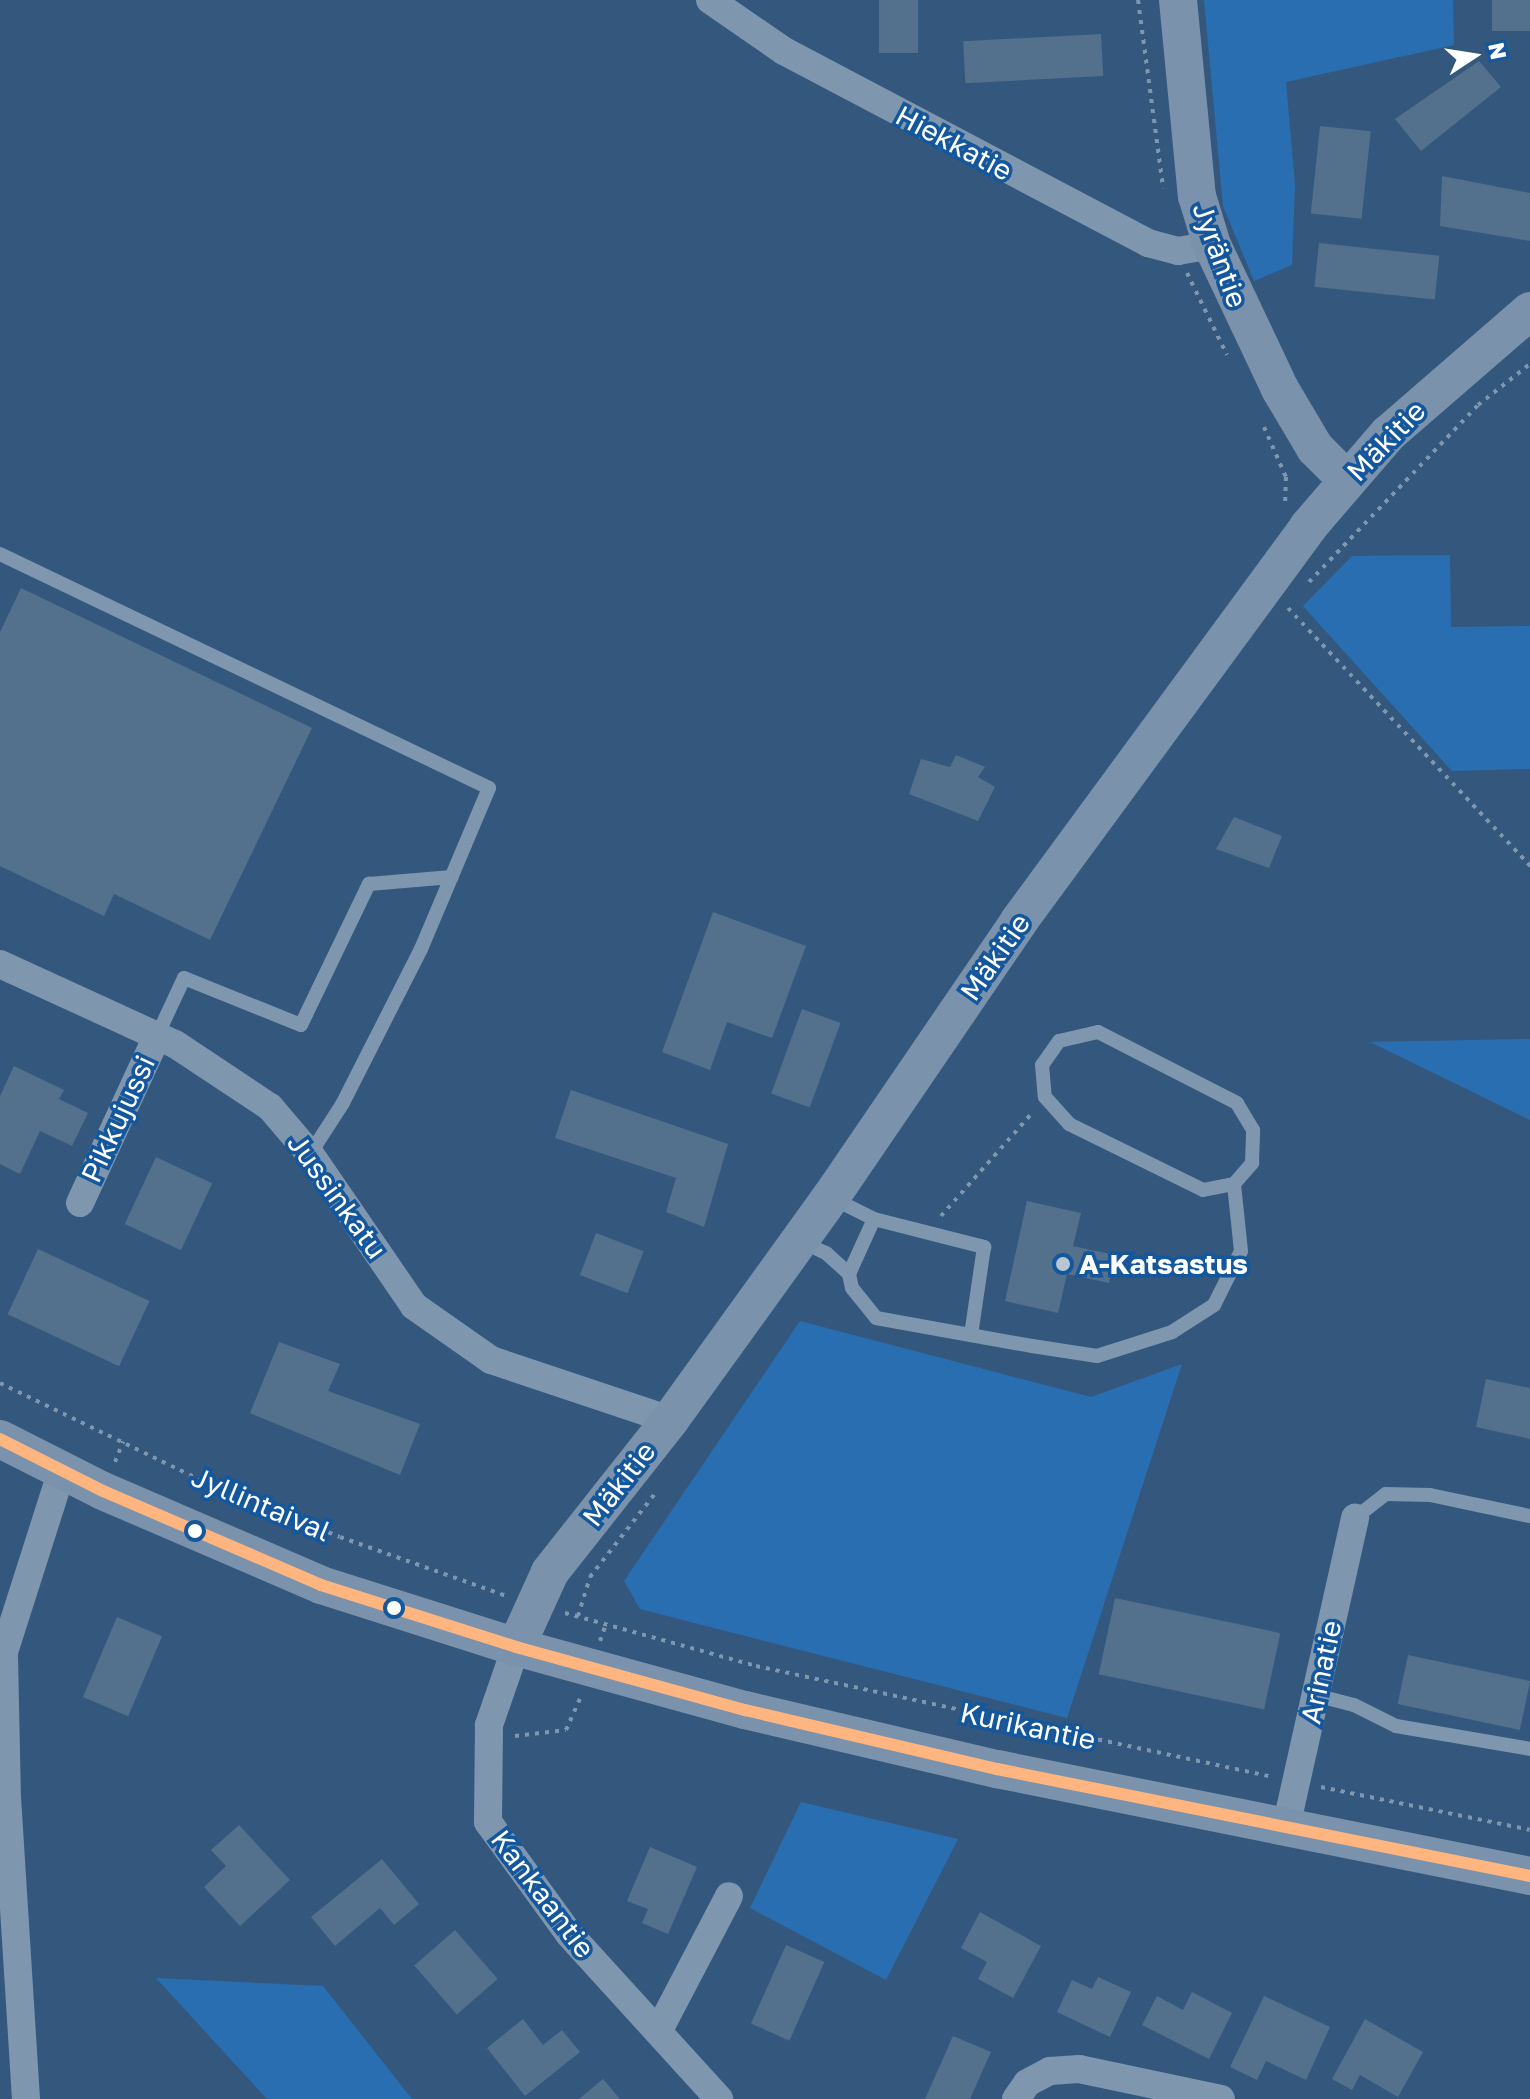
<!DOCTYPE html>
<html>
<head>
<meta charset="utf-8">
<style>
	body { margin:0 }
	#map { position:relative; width:1530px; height:2099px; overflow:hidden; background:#34587d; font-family:"Golos Text",sans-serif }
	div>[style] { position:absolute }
	.green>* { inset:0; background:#2a6eb2 }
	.building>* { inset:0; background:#53708d; transform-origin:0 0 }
	.path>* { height:4px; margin-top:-2px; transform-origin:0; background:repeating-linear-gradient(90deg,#7f96af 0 4px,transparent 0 10px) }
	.lane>* { height:14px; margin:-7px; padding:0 7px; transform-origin:7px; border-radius:7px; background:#7f96af }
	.street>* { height:28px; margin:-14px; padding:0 14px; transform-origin:14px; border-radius:14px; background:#7f96af }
	.secondary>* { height:38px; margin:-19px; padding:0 19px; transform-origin:19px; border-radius:19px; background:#7a92ab }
	.bus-1>* { height:12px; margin:-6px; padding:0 6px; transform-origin:6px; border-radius:6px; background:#ffb580 }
	.dots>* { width:22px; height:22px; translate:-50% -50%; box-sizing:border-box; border:4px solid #15579c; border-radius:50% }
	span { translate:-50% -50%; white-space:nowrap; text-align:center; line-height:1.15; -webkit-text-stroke:7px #15579c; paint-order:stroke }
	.street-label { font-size:28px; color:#fff }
	.poi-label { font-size:28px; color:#fff; font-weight:700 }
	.left { translate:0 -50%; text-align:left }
	.north { position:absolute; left:1434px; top:16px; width:80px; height:80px; -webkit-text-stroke:6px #15579c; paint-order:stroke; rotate:78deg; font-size:22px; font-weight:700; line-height:32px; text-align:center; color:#fff }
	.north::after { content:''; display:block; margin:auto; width:28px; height:36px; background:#fff; clip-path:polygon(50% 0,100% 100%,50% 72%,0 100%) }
</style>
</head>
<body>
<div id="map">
	<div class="green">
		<i style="clip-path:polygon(1204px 0,1453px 0,1454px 45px,1286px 82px,1295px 185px,1292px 265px,1254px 281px,1223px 206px)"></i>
		<i style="clip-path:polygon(1450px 555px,1451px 627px,1530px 626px,1530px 769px,1452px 771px,1303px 606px,1352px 556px)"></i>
		<i style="clip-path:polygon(1530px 1039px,1530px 1120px,1370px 1042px)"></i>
		<i style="clip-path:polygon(800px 1321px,1091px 1397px,1182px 1364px,1067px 1718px,640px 1609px,624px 1581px)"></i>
		<i style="clip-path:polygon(801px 1802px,958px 1839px,886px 1980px,750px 1908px)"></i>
		<i style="clip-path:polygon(156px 1978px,323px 1986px,412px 2099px,267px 2099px)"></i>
	</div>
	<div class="building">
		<i style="left:879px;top:0;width:39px;height:53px"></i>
		<i style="left:1492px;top:0;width:38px;height:31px"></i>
		<i style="left:1101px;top:34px;width:42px;height:138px;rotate:87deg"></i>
		<i style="clip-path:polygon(1479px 61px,1501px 87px,1421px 151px,1395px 119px)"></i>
		<i style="left:1320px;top:126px;width:51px;height:88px;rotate:6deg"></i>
		<i style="clip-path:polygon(1442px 176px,1530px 193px,1530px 241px,1440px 226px)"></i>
		<i style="left:1319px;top:243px;width:121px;height:44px;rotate:6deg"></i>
		<i style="clip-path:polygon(21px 588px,312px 728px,210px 940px,114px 894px,104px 916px,0 866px,0 632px)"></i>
		<i style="clip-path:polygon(956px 755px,985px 767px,978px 777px,995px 787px,978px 821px,909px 794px,921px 759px,950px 767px)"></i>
		<i style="clip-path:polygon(1234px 817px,1282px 836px,1269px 868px,1216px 849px)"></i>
		<i style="clip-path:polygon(713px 912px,806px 946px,772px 1038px,727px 1022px,710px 1070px,662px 1052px)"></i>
		<i style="left:802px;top:1009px;width:41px;height:90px;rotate:20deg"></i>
		<i style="clip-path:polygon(14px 1066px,64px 1090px,59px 1099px,88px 1113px,72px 1146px,40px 1131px,20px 1174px,0 1164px,0 1096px)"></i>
		<i style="clip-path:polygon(571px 1090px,728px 1144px,704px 1227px,666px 1212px,676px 1178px,555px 1138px)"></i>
		<i style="left:156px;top:1157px;width:62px;height:74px;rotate:25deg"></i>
		<i style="clip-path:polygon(1027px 1201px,1081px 1213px,1073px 1246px,1115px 1255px,1109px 1283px,1067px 1274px,1058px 1313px,1005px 1301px)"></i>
		<i style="left:596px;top:1233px;width:51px;height:45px;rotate:21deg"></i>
		<i style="left:38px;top:1249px;width:123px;height:72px;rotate:25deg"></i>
		<i style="clip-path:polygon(279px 1342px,340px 1364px,328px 1391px,420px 1424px,400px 1475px,250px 1413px)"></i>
		<i style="clip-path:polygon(1486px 1379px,1530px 1388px,1530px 1439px,1476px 1427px)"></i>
		<i style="left:1115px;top:1598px;width:169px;height:78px;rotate:12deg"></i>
		<i style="left:117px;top:1617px;width:49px;height:87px;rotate:23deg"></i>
		<i style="left:1408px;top:1655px;width:125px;height:50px;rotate:12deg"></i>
		<i style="clip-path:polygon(239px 1825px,290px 1880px,240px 1926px,204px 1887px,226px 1866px,211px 1850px)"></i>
		<i style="clip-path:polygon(650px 1847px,697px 1867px,668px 1934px,642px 1923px,648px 1909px,627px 1901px)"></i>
		<i style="clip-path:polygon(382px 1859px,419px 1904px,394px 1925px,380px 1908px,335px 1946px,311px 1917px)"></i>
		<i style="clip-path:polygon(980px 1912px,1041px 1946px,1013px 1998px,978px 1979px,987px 1962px,961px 1948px)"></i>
		<i style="left:455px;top:1930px;width:65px;height:54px;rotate:49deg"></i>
		<i style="left:786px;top:1945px;width:42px;height:86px;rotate:24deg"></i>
		<i style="clip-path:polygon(1098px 1977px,1131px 1992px,1110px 2037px,1057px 2012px,1072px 1980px,1092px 1989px)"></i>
		<i style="clip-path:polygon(1192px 1992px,1232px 2013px,1209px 2059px,1142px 2025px,1157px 1996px,1183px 2010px)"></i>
		<i style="clip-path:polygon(1264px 1996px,1330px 2027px,1306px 2080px,1266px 2061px,1257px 2080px,1230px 2067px)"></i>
		<i style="clip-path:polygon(523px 2019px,543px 2045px,562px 2030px,580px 2052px,525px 2096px,487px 2048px)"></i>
		<i style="clip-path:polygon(1365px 2019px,1423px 2052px,1398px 2097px,1360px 2075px,1352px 2090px,1332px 2079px)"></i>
		<i style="clip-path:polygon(953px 2036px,991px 2052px,970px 2099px,925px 2099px)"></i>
		<i style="clip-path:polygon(603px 2079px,620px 2099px,579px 2099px)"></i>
	</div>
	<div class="path">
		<i style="left:1138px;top:0;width:190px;rotate:82.4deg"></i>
		<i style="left:1187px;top:273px;width:91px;rotate:64deg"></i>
		<i style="left:1264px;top:427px;width:55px;rotate:66.3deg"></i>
		<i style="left:1286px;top:477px;width:28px;rotate:92deg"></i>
		<i style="left:1309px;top:582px;width:245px;rotate:-46.3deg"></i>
		<i style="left:1478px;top:405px;width:66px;rotate:-38.3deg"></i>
		<i style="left:1288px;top:608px;width:354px;rotate:46.8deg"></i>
		<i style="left:941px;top:1216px;width:139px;rotate:-48.5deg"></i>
		<i style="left:0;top:1383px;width:221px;rotate:25.8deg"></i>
		<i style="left:199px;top:1479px;width:152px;rotate:22.4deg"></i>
		<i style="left:340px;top:1537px;width:177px;rotate:19.5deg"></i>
		<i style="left:115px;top:1462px;width:22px;rotate:-68deg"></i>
		<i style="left:565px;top:1613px;width:198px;rotate:15.5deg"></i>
		<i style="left:756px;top:1666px;width:529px;rotate:12.12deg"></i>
		<i style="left:578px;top:1616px;width:41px;rotate:-72.9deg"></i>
		<i style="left:590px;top:1577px;width:109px;rotate:-52.1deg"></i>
		<i style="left:600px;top:1641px;width:18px;rotate:-71deg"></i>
		<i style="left:515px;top:1736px;width:51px;rotate:-6.7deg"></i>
		<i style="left:566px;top:1730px;width:39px;rotate:-66deg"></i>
		<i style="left:1321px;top:1787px;width:213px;rotate:11.6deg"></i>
	</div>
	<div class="lane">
		<i style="left:0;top:554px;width:542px;rotate:25.57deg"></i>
		<i style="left:489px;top:788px;width:175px;rotate:112.9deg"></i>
		<i style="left:421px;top:949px;width:173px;rotate:116.9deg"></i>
		<i style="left:343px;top:1103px;width:61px;rotate:122.9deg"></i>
		<i style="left:157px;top:1036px;width:64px;rotate:-65deg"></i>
		<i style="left:184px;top:978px;width:126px;rotate:21.9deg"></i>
		<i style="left:301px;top:1025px;width:157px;rotate:-64.3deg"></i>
		<i style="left:369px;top:884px;width:83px;rotate:-4.8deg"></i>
		<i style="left:832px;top:1198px;width:47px;rotate:26.6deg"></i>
		<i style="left:800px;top:1241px;width:29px;rotate:25deg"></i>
		<i style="left:826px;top:1253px;width:31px;rotate:42deg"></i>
		<i style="left:849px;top:1274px;width:14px;rotate:78deg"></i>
		<i style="left:852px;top:1288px;width:38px;rotate:51deg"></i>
		<i style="left:876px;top:1318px;width:158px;rotate:10.2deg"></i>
		<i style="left:1032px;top:1346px;width:66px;rotate:8.7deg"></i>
		<i style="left:1097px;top:1356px;width:79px;rotate:-17.7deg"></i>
		<i style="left:1172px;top:1332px;width:50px;rotate:-32.7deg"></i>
		<i style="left:1214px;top:1305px;width:60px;rotate:-63.4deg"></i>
		<i style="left:1241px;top:1251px;width:67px;rotate:-96deg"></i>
		<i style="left:1234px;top:1184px;width:28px;rotate:-49deg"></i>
		<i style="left:1252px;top:1163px;width:33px;rotate:-88deg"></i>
		<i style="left:1253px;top:1130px;width:31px;rotate:-121deg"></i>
		<i style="left:1237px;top:1103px;width:156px;rotate:-152.9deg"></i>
		<i style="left:1098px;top:1032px;width:40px;rotate:167deg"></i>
		<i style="left:1059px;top:1041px;width:29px;rotate:125deg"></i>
		<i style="left:1042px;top:1065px;width:32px;rotate:85deg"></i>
		<i style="left:1045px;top:1097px;width:36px;rotate:48deg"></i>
		<i style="left:1069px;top:1124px;width:149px;rotate:26.2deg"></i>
		<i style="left:1203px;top:1190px;width:32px;rotate:-11deg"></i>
		<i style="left:849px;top:1274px;width:60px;rotate:-65.6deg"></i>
		<i style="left:874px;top:1219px;width:114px;rotate:14.3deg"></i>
		<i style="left:984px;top:1247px;width:89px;rotate:98.4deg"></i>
		<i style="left:1355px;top:1518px;width:39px;rotate:-38deg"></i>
		<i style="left:1386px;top:1494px;width:44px;rotate:1.3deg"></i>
		<i style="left:1430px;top:1495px;width:102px;rotate:11.9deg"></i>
		<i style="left:1315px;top:1695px;width:40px;rotate:14.4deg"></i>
		<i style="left:1354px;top:1705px;width:47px;rotate:26.6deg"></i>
		<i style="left:1396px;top:1726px;width:136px;rotate:9.7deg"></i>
	</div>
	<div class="street">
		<i style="left:710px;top:0;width:90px;rotate:34.6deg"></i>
		<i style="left:784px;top:51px;width:412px;rotate:27.8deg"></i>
		<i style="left:1148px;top:243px;width:31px;rotate:15deg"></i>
		<i style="left:1178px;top:251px;width:35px;rotate:-10deg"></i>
		<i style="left:0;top:964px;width:192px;rotate:24.6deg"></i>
		<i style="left:175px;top:1044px;width:114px;rotate:33.6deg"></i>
		<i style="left:270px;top:1107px;width:62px;rotate:49.6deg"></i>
		<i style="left:310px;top:1154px;width:184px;rotate:55.6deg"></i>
		<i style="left:414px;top:1306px;width:94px;rotate:35deg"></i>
		<i style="left:491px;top:1360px;width:189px;rotate:18.5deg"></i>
		<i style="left:80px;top:1203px;width:184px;rotate:-65.2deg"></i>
		<i style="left:516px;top:1647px;width:83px;rotate:109.1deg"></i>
		<i style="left:489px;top:1725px;width:97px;rotate:90.6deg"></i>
		<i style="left:488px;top:1822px;width:138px;rotate:54.1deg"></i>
		<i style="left:569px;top:1934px;width:223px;rotate:47.7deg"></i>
		<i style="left:1286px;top:1827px;width:317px;rotate:-77.4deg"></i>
		<i style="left:659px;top:2030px;width:151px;rotate:-62.4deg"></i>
		<i style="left:26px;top:2099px;width:300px;rotate:-93.6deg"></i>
		<i style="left:7px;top:1800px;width:148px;rotate:-91.2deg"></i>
		<i style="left:4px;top:1652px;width:191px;rotate:-72.3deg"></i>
		<i style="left:1016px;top:2099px;width:19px;rotate:-55deg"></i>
		<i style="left:1027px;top:2083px;width:26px;rotate:-28deg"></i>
		<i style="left:1050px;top:2071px;width:29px;rotate:-4deg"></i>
		<i style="left:1079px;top:2069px;width:145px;rotate:11.9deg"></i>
	</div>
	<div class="secondary">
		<i style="left:1178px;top:0;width:197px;rotate:84.5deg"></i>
		<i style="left:1197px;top:196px;width:51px;rotate:73deg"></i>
		<i style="left:1212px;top:245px;width:159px;rotate:64.7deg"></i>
		<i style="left:1280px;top:389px;width:69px;rotate:59.3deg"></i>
		<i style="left:1315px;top:448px;width:45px;rotate:45deg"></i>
		<i style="left:0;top:1439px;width:115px;rotate:26.8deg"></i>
		<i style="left:103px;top:1491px;width:237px;rotate:23.3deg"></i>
		<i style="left:321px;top:1585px;width:205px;rotate:17.6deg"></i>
		<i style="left:516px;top:1647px;width:238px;rotate:15.4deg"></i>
		<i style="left:745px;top:1710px;width:259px;rotate:13.2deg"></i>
		<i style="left:997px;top:1769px;width:544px;rotate:11.35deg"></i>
		<i style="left:516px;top:1647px;width:82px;rotate:-65.6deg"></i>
		<i style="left:550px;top:1572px;width:194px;rotate:-51.7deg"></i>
		<i style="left:670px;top:1420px;width:275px;rotate:-54.2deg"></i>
		<i style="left:831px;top:1197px;width:334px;rotate:-55.7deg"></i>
		<i style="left:1019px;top:921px;width:489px;rotate:-53.7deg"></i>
		<i style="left:1308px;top:527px;width:123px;rotate:-49.3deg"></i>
		<i style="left:1388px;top:434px;width:188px;rotate:-40.9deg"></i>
	</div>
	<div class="bus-1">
		<i style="left:0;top:1439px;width:115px;rotate:26.8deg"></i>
		<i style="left:103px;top:1491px;width:237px;rotate:23.3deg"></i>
		<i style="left:321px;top:1585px;width:205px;rotate:17.6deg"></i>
		<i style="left:516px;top:1647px;width:238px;rotate:15.4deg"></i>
		<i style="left:745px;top:1710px;width:259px;rotate:13.2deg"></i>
		<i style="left:997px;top:1769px;width:544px;rotate:11.35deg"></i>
	</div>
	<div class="dots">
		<i style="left:1063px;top:1264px;background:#b8c5d2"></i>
		<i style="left:195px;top:1531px;background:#fff"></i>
		<i style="left:394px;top:1608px;background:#fff"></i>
	</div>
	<div class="street-label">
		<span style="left:954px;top:143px;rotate:28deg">Hiekkatie</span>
		<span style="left:1220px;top:255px;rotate:70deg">Jyräntie</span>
		<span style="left:1386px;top:441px;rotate:-46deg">Mäkitie</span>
		<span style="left:995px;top:957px;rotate:-55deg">Mäkitie</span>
		<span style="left:118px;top:1119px;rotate:-65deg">Pikkujussi</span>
		<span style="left:337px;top:1196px;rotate:54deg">Jussinkatu</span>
		<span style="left:619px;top:1484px;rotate:-52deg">Mäkitie</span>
		<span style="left:261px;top:1504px;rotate:23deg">Jyllintaival</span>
		<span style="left:1321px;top:1672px;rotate:-78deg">Arinatie</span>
		<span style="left:1028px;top:1726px;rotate:12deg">Kurikantie</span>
		<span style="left:543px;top:1894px;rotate:53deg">Kankaantie</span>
	</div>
	<div class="poi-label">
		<span class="left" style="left:1079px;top:1264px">A-Katsastus</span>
	</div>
	<div class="north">N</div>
</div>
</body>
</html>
